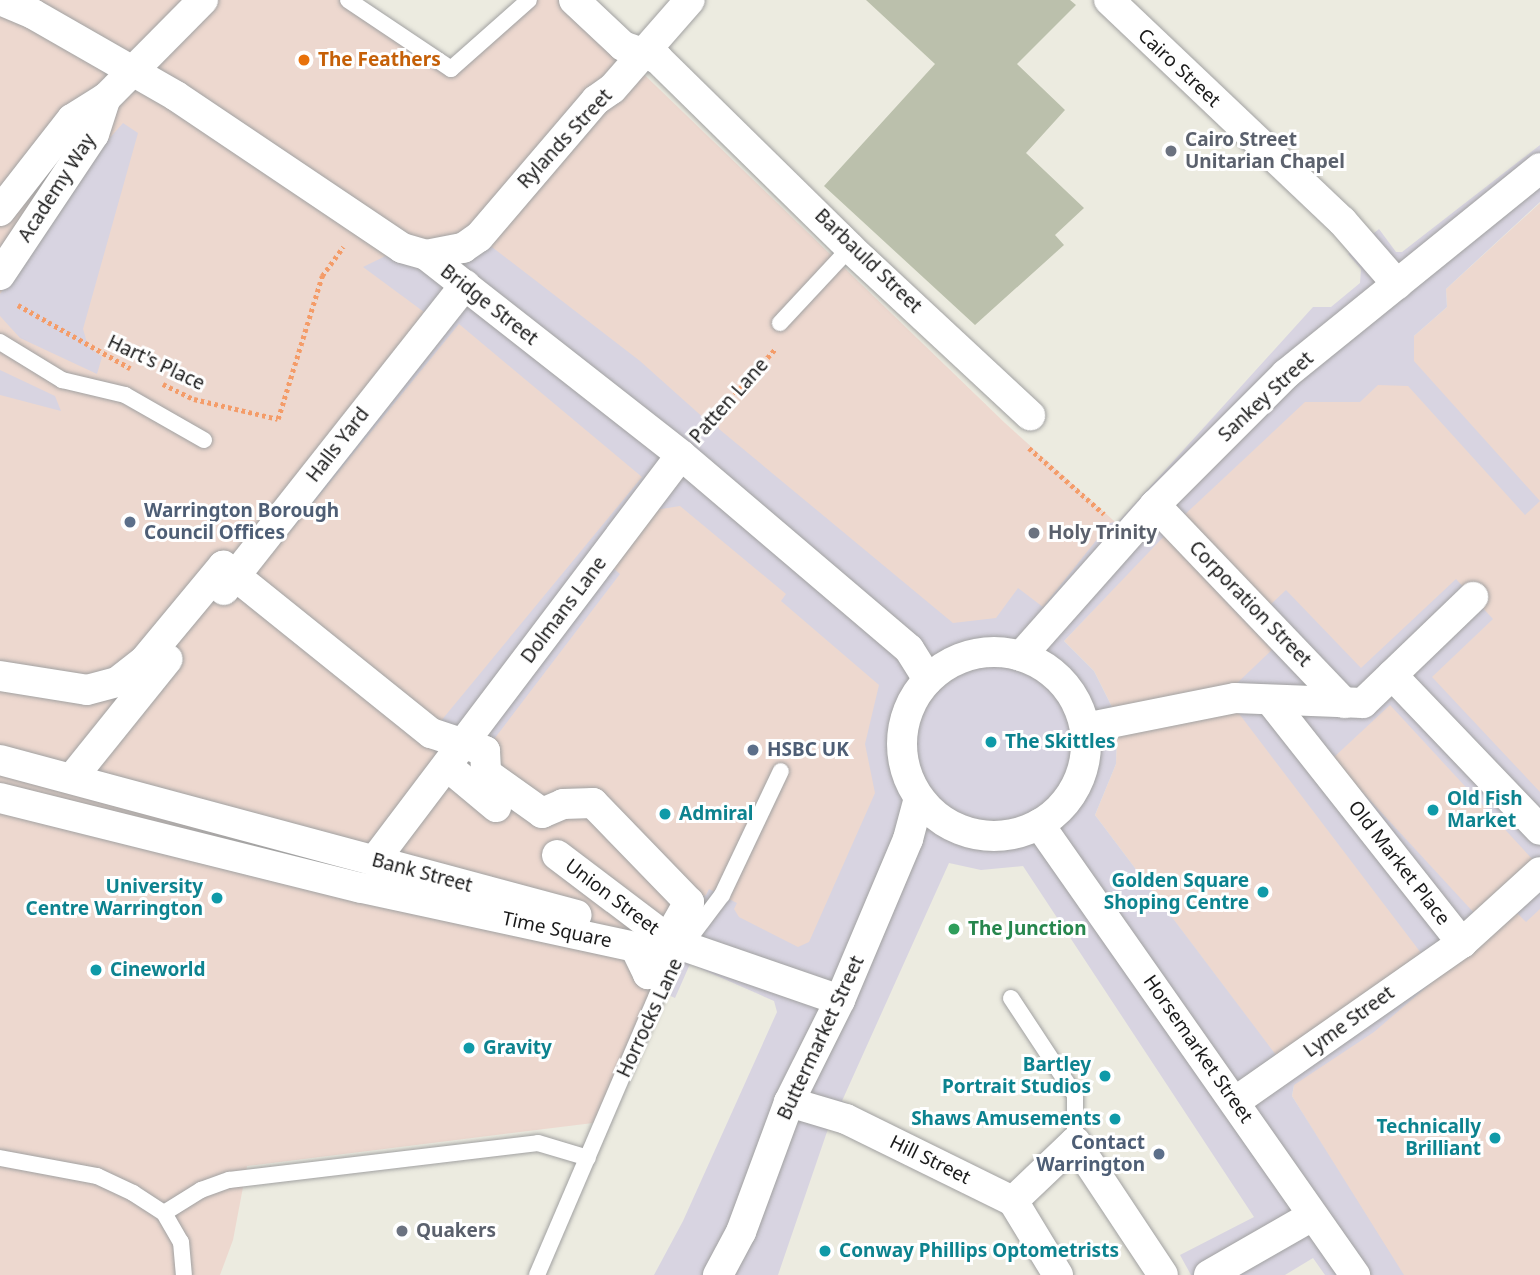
<!DOCTYPE html>
<html>
<head>
<meta charset="utf-8">
<style>
	body { margin:0 }
	#map { position:relative; width:1540px; height:1275px; overflow:hidden; background:#ecebe0; font-family:"Noto Sans",sans-serif }
	div>[style] { position:absolute }
	.commercial>* { inset:0; background:#edd8cf }
	.construction>* { inset:0; background:#bbc0ac }
	.plaza>* { inset:0; background:#d8d4e1 }
	.path>* { height:4.5px; margin-top:-2.25px; transform-origin:0; background:repeating-linear-gradient(90deg,#f49c69 0 3.5px,transparent 0 7px) }
	.roads { filter:drop-shadow(0 0 2px #a1a1a1) drop-shadow(0 0 2px #a1a1a1) }
	.lane>* { height:16px; margin:-8px; padding:0 8px; transform-origin:8px; border-radius:8px; background:#fff }
	.street>* { height:30px; margin:-15px; padding:0 15px; transform-origin:15px; border-radius:15px; background:#fff }
	.street>.ring { margin:-15px; padding:0; box-sizing:content-box; background:none; border:30px solid #fff; border-radius:50% }
	.dots>* { width:19px; height:19px; translate:-50% -50%; box-sizing:border-box; border:4px solid #fff; border-radius:50% }
	span { translate:-50% -50%; white-space:nowrap; text-align:center; line-height:1.15; -webkit-text-stroke:6px #fff; paint-order:stroke }
	.food-label { font-size:19px; color:#c56008; font-weight:700 }
	.left { translate:0 -50%; text-align:left }
	.street-label { font-size:19px; color:#1a1a1a }
	.worship-label { font-size:19px; color:#5b616d; font-weight:700 }
	.service-label { font-size:19px; color:#4e5e75; font-weight:700 }
	.right { translate:-100% -50%; text-align:right }
	.culture-label { font-size:19px; color:#0d838f; font-weight:700 }
	.leisure-label { font-size:19px; color:#27864d; font-weight:700 }
</style>
</head>
<body>
<div id="map">
	<div class="commercial">
		<i style="clip-path:polygon(0 0,357px 0,451px 64px,518px 0,567px 0,1005px 423px,1133px 538px,958px 708px,836px 988px,690px 927px,593px 1123px,247px 1166px,233px 1240px,220px 1275px,0 1275px)"></i>
		<i style="clip-path:polygon(1540px 203px,1540px 1275px,1402px 1275px,1292px 1096px,1294px 1085px,1279px 1060px,1095px 815px,1116px 764px,1117px 730px,1112px 707px,1094px 671px,1064px 641px,1298px 393px,1414px 336px,1447px 307px,1446px 289px)"></i>
	</div>
	<div class="construction">
		<i style="clip-path:polygon(866px 0,1070px 0,1076px 5px,1017px 64px,1065px 110px,1026px 153px,1084px 208px,1055px 235px,1064px 245px,975px 325px,824px 186px,935px 64px)"></i>
	</div>
	<div class="plaza">
		<i style="clip-path:polygon(123px 123px,138px 133px,83px 329px,88px 346px,102px 357px,97px 374px,20px 338px,0 316px,0 294px,100px 149px)"></i>
		<i style="clip-path:polygon(evenodd,1540px 145px,1540px 202px,1446px 289px,1447px 307px,1414px 336px,1414px 361px,1540px 501px,1525px 515px,1408px 386px,1378px 385px,1360px 402px,1305px 402px,1179px 520px,1269px 606px,1286px 590px,1361px 668px,1456px 579px,1493px 619px,1432px 677px,1540px 792px,1540px 909px,1526px 922px,1515px 911px,1374px 1032px,1294px 1085px,1292px 1096px,1404px 1275px,1325px 1275px,1313px 1258px,1285px 1275px,1191px 1275px,1180px 1255px,1254px 1217px,1023px 866px,981px 870px,949px 863px,842px 1101px,852px 1106px,830px 1123px,778px 1275px,654px 1275px,683px 1221px,777px 1012px,774px 1001px,690px 964px,675px 998px,644px 984px,689px 902px,706px 895px,709px 889px,737px 903px,734px 909px,739px 917px,798px 947px,809px 942px,875px 793px,865px 744px,879px 685px,781px 601px,786px 594px,680px 506px,655px 510px,612px 567px,620px 574px,485px 751px,431px 733px,642px 477px,459px 324px,247px 584px,224px 566px,361px 401px,424px 312px,363px 267px,402px 248px,479px 237px,640px 361px,706px 420px,717px 420px,719px 429px,953px 623px,996px 618px,1018px 588px,1043px 607px,1110px 523px,1119px 521px,1313px 307px,1331px 307px,1360px 283px,1361px 269px,1348px 254px,1379px 229px,1396px 252px,1402px 252px,1540px 145px,1170px 530px,1278px 644px,1233px 687px,1112px 707px,1094px 671px,1064px 641px,1170px 530px,1540px 145px,1390px 705px,1534px 861px,1476px 915px,1332px 759px,1390px 705px,1540px 145px,1237px 711px,1421px 953px,1279px 1059px,1095px 815px,1116px 764px,1117px 730px,1237px 711px)"></i>
		<i style="clip-path:polygon(0 370px,55px 396px,61px 411px,0 395px)"></i>
	</div>
	<div class="path">
		<i style="left:18px;top:305px;width:129px;rotate:29.4deg"></i>
		<i style="left:163px;top:384px;width:34px;rotate:26deg"></i>
		<i style="left:194px;top:399px;width:86px;rotate:13.4deg"></i>
		<i style="left:278px;top:419px;width:150px;rotate:-72.9deg"></i>
		<i style="left:322px;top:276px;width:36px;rotate:-54deg"></i>
		<i style="left:702px;top:431px;width:111px;rotate:-48.3deg"></i>
		<i style="left:1029px;top:448px;width:100px;rotate:41.3deg"></i>
	</div>
	<div class="roads">
		<div class="lane">
			<i style="left:348px;top:0;width:124px;rotate:33.8deg"></i>
			<i style="left:451px;top:69px;width:104px;rotate:-41.5deg"></i>
			<i style="left:780px;top:323px;width:103px;rotate:-47deg"></i>
			<i style="left:0;top:342px;width:73px;rotate:31.5deg"></i>
			<i style="left:62px;top:380px;width:65px;rotate:13.4deg"></i>
			<i style="left:125px;top:395px;width:91px;rotate:29.7deg"></i>
			<i style="left:1011px;top:998px;width:116px;rotate:56.6deg"></i>
			<i style="left:1075px;top:1095px;width:47px;rotate:90deg"></i>
			<i style="left:0;top:1158px;width:99px;rotate:10.5deg"></i>
			<i style="left:97px;top:1176px;width:40px;rotate:25deg"></i>
			<i style="left:133px;top:1193px;width:37px;rotate:33deg"></i>
			<i style="left:164px;top:1213px;width:34px;rotate:60deg"></i>
			<i style="left:181px;top:1242px;width:33px;rotate:85deg"></i>
			<i style="left:164px;top:1213px;width:44px;rotate:-31.9deg"></i>
			<i style="left:201px;top:1190px;width:30px;rotate:-20deg"></i>
			<i style="left:229px;top:1180px;width:311px;rotate:-6.8deg"></i>
			<i style="left:538px;top:1143px;width:52px;rotate:16.7deg"></i>
			<i style="left:537px;top:1275px;width:338px;rotate:-66.8deg"></i>
			<i style="left:670px;top:964px;width:86px;rotate:-53deg"></i>
			<i style="left:722px;top:895px;width:137px;rotate:-64.6deg"></i>
		</div>
		<div class="street">
			<i style="left:0;top:0;width:36px;rotate:23deg"></i>
			<i style="left:33px;top:14px;width:165px;rotate:29.8deg"></i>
			<i style="left:176px;top:96px;width:272px;rotate:33.9deg"></i>
			<i style="left:402px;top:248px;width:25px;rotate:16deg"></i>
			<i style="left:426px;top:255px;width:324px;rotate:38.1deg"></i>
			<i style="left:681px;top:455px;width:299px;rotate:40.4deg"></i>
			<i style="left:909px;top:649px;width:36px;rotate:58deg"></i>
			<i style="left:574px;top:0;width:67px;rotate:43.2deg"></i>
			<i style="left:623px;top:46px;width:37px;rotate:20deg"></i>
			<i style="left:658px;top:59px;width:269px;rotate:44.5deg"></i>
			<i style="left:850px;top:248px;width:246px;rotate:42.9deg"></i>
			<i style="left:1109px;top:0;width:321px;rotate:43.5deg"></i>
			<i style="left:1342px;top:221px;width:84px;rotate:48.9deg"></i>
			<i style="left:0;top:211px;width:117px;rotate:-52deg"></i>
			<i style="left:72px;top:119px;width:40px;rotate:-32deg"></i>
			<i style="left:106px;top:98px;width:138px;rotate:-45.3deg"></i>
			<i style="left:426px;top:255px;width:38px;rotate:-11deg"></i>
			<i style="left:463px;top:248px;width:19px;rotate:-35deg"></i>
			<i style="left:479px;top:237px;width:180px;rotate:-49.5deg"></i>
			<i style="left:596px;top:100px;width:19px;rotate:-35deg"></i>
			<i style="left:612px;top:89px;width:118px;rotate:-48.8deg"></i>
			<i style="left:0;top:275px;width:169px;rotate:-56.3deg"></i>
			<i style="left:94px;top:134px;width:38px;rotate:-72deg"></i>
			<i style="left:1155px;top:505px;width:274px;rotate:46.3deg"></i>
			<i style="left:224px;top:590px;width:389px;rotate:-51.7deg"></i>
			<i class="ring" style="left:902px;top:652px;width:154px;height:154px"></i>
			<i style="left:1021px;top:656px;width:202px;rotate:-48.4deg"></i>
			<i style="left:1155px;top:505px;width:185px;rotate:-45deg"></i>
			<i style="left:1286px;top:374px;width:327px;rotate:-39deg"></i>
			<i style="left:1392px;top:675px;width:214px;rotate:46.3deg"></i>
			<i style="left:0;top:676px;width:88px;rotate:9.1deg"></i>
			<i style="left:87px;top:690px;width:31px;rotate:-15deg"></i>
			<i style="left:117px;top:682px;width:34px;rotate:-38deg"></i>
			<i style="left:144px;top:661px;width:124px;rotate:-50.3deg"></i>
			<i style="left:223px;top:566px;width:267px;rotate:38.8deg"></i>
			<i style="left:431px;top:733px;width:57px;rotate:18.4deg"></i>
			<i style="left:485px;top:751px;width:22px;rotate:87deg"></i>
			<i style="left:486px;top:773px;width:69px;rotate:35.5deg"></i>
			<i style="left:542px;top:813px;width:23px;rotate:-23deg"></i>
			<i style="left:563px;top:804px;width:30px;rotate:-2deg"></i>
			<i style="left:593px;top:803px;width:138px;rotate:45.9deg"></i>
			<i style="left:689px;top:902px;width:83px;rotate:119.7deg"></i>
			<i style="left:648px;top:974px;width:30px;rotate:-116deg"></i>
			<i style="left:635px;top:947px;width:280px;rotate:-167.8deg"></i>
			<i style="left:361px;top:888px;width:372px;rotate:-166deg"></i>
			<i style="left:1270px;top:700px;width:310px;rotate:51.7deg"></i>
			<i style="left:1462px;top:943px;width:105px;rotate:-42.3deg"></i>
			<i style="left:1085px;top:728px;width:153px;rotate:-11.3deg"></i>
			<i style="left:1235px;top:698px;width:128px;rotate:2.2deg"></i>
			<i style="left:1363px;top:703px;width:153px;rotate:-43.9deg"></i>
			<i style="left:0;top:760px;width:597px;rotate:15.04deg"></i>
			<i style="left:447px;top:766px;width:64px;rotate:39.9deg"></i>
			<i style="left:73px;top:777px;width:151px;rotate:-51.2deg"></i>
			<i style="left:1039px;top:824px;width:551px;rotate:54.98deg"></i>
			<i style="left:557px;top:855px;width:139px;rotate:37.1deg"></i>
			<i style="left:374px;top:861px;width:509px;rotate:-52.9deg"></i>
			<i style="left:649px;top:934px;width:202px;rotate:19.1deg"></i>
			<i style="left:1236px;top:1101px;width:276px;rotate:-35deg"></i>
			<i style="left:789px;top:1102px;width:59px;rotate:16.6deg"></i>
			<i style="left:846px;top:1119px;width:186px;rotate:26.2deg"></i>
			<i style="left:718px;top:1275px;width:49px;rotate:-61.9deg"></i>
			<i style="left:741px;top:1232px;width:139px;rotate:-69.7deg"></i>
			<i style="left:789px;top:1102px;width:114px;rotate:-63.4deg"></i>
			<i style="left:840px;top:1000px;width:175px;rotate:-67.1deg"></i>
			<i style="left:908px;top:839px;width:42px;rotate:-75deg"></i>
			<i style="left:1058px;top:1275px;width:87px;rotate:-121.3deg"></i>
			<i style="left:1013px;top:1201px;width:86px;rotate:-43.6deg"></i>
			<i style="left:1075px;top:1142px;width:159px;rotate:56.5deg"></i>
			<i style="left:1209px;top:1275px;width:119px;rotate:-29.8deg"></i>
		</div>
	</div>
	<div class="dots">
		<i style="left:304px;top:60px;background:#e8710a"></i>
		<i style="left:1171px;top:151px;background:#6b7280"></i>
		<i style="left:130px;top:522px;background:#5c6f8a"></i>
		<i style="left:1034px;top:533px;background:#6b7280"></i>
		<i style="left:991px;top:742px;background:#0f9aa8"></i>
		<i style="left:753px;top:750px;background:#5c6f8a"></i>
		<i style="left:1433px;top:810px;background:#0f9aa8"></i>
		<i style="left:665px;top:814px;background:#0f9aa8"></i>
		<i style="left:1263px;top:892px;background:#0f9aa8"></i>
		<i style="left:217px;top:898px;background:#0f9aa8"></i>
		<i style="left:954px;top:929px;background:#2e9e5b"></i>
		<i style="left:96px;top:970px;background:#0f9aa8"></i>
		<i style="left:469px;top:1048px;background:#0f9aa8"></i>
		<i style="left:1105px;top:1076px;background:#0f9aa8"></i>
		<i style="left:1115px;top:1119px;background:#0f9aa8"></i>
		<i style="left:1495px;top:1138px;background:#0f9aa8"></i>
		<i style="left:1159px;top:1154px;background:#5c6f8a"></i>
		<i style="left:402px;top:1231px;background:#6b7280"></i>
		<i style="left:825px;top:1251px;background:#0f9aa8"></i>
	</div>
	<div class="food-label">
		<span class="left" style="left:318px;top:60px">The Feathers</span>
	</div>
	<div class="street-label">
		<span style="left:1179px;top:68px;rotate:43deg">Cairo Street</span>
		<span style="left:565px;top:139px;rotate:-47deg">Rylands Street</span>
		<span style="left:57px;top:188px;rotate:-57deg">Academy Way</span>
		<span style="left:868px;top:261px;rotate:44deg">Barbauld Street</span>
		<span style="left:489px;top:305px;rotate:38deg">Bridge Street</span>
		<span style="left:156px;top:363px;rotate:25deg">Hart's Place</span>
		<span style="left:1266px;top:397px;rotate:-43deg">Sankey Street</span>
		<span style="left:729px;top:401px;rotate:-48deg">Patten Lane</span>
		<span style="left:338px;top:445px;rotate:-52deg">Halls Yard</span>
		<span style="left:1250px;top:604px;rotate:46deg">Corporation Street</span>
		<span style="left:564px;top:610px;rotate:-53deg">Dolmans Lane</span>
		<span style="left:1399px;top:863px;rotate:52deg">Old Market Place</span>
		<span style="left:422px;top:873px;rotate:15deg">Bank Street</span>
		<span style="left:612px;top:897px;rotate:37deg">Union Street</span>
		<span style="left:557px;top:930px;rotate:12deg">Time Square</span>
		<span style="left:650px;top:1018px;rotate:-65deg">Horrocks Lane</span>
		<span style="left:1349px;top:1022px;rotate:-36deg">Lyme Street</span>
		<span style="left:821px;top:1038px;rotate:-65deg">Buttermarket Street</span>
		<span style="left:1198px;top:1049px;rotate:55deg">Horsemarket Street</span>
		<span style="left:930px;top:1160px;rotate:26deg">Hill Street</span>
	</div>
	<div class="worship-label">
		<span class="left" style="left:1185px;top:151px">Cairo Street<br>Unitarian Chapel</span>
		<span class="left" style="left:1048px;top:533px">Holy Trinity</span>
		<span class="left" style="left:416px;top:1231px">Quakers</span>
	</div>
	<div class="service-label">
		<span class="left" style="left:144px;top:522px">Warrington Borough<br>Council Offices</span>
		<span class="left" style="left:767px;top:750px">HSBC UK</span>
		<span class="right" style="left:1145px;top:1154px">Contact<br>Warrington</span>
	</div>
	<div class="culture-label">
		<span class="left" style="left:1005px;top:742px">The Skittles</span>
		<span class="left" style="left:1447px;top:810px">Old Fish<br>Market</span>
		<span class="left" style="left:679px;top:814px">Admiral</span>
		<span class="right" style="left:1249px;top:892px">Golden Square<br>Shoping Centre</span>
		<span class="right" style="left:203px;top:898px">University<br>Centre Warrington</span>
		<span class="left" style="left:110px;top:970px">Cineworld</span>
		<span class="left" style="left:483px;top:1048px">Gravity</span>
		<span class="right" style="left:1091px;top:1076px">Bartley<br>Portrait Studios</span>
		<span class="right" style="left:1101px;top:1119px">Shaws Amusements</span>
		<span class="right" style="left:1481px;top:1138px">Technically<br>Brilliant</span>
		<span class="left" style="left:839px;top:1251px">Conway Phillips Optometrists</span>
	</div>
	<div class="leisure-label">
		<span class="left" style="left:968px;top:929px">The Junction</span>
	</div>
</div>
</body>
</html>
